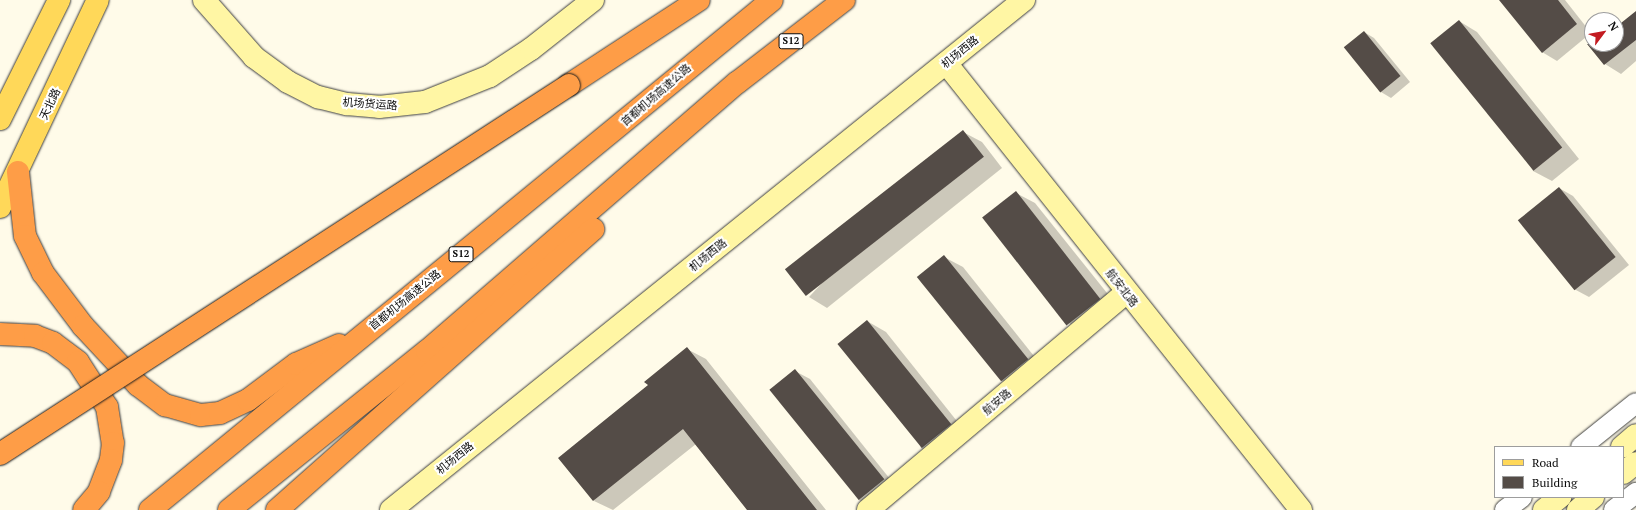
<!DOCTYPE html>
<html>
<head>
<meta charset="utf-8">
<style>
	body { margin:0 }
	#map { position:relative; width:1636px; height:510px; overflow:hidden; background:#fffbe9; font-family:"PT Serif","Noto Sans SC",serif }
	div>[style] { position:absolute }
	.shadow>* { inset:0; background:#0003 }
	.building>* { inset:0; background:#544c47; transform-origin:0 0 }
	.roads { filter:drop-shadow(0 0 1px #3e3e3e) drop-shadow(0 0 1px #3e3e3e) }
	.street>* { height:20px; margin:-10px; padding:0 10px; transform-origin:10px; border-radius:10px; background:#fff }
	.secondary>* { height:22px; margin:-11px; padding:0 11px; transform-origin:11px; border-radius:11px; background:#fff6a4 }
	.primary>* { height:22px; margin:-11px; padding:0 11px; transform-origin:11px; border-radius:11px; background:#ffd859 }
	.highway>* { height:22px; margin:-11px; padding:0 11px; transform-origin:11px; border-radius:11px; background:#fe9d47 }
	.bridges { filter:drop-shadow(0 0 1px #1c1c1c) drop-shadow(0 0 1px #1c1c1c) }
	.highway-bridge>* { height:22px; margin:-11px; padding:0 11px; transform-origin:11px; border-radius:11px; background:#fe9d47 }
	span { translate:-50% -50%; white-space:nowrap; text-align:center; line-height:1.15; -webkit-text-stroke:4px #fff; paint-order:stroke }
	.shield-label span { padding:1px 3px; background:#fff; border:1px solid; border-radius:3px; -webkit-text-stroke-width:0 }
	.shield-label { font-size:10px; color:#0b0b0b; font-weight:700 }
	.street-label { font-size:11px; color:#0b0b0b }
	.legend { position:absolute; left:1494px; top:446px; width:130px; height:52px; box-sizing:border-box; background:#fff; border:1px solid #9d9d9d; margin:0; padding:5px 7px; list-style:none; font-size:12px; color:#0b0b0b }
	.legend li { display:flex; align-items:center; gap:8px; height:20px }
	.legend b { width:20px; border:1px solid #9d9d9d }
	.north { position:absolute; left:1584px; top:12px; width:40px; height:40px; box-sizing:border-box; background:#fff; border:1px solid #9d9d9d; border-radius:50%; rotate:58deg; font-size:11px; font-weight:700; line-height:16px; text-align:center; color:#0b0b0b }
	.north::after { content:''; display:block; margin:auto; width:14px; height:18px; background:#c31b21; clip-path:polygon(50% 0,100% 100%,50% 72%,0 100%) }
</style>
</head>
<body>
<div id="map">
	<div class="shadow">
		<i style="clip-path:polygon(1500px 0,1565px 0,1591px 33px,1557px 61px,1542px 52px)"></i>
		<i style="clip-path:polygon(1636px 12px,1636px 61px,1621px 74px,1605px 64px,1591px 48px,1596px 44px,1616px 44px,1616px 28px)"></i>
		<i style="clip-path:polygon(1459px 21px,1477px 32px,1579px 159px,1552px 181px,1533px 171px)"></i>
		<i style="clip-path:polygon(1364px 32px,1374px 38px,1410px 82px,1391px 98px,1381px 92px)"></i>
		<i style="clip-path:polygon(963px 132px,982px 142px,1002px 168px,827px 308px,809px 297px)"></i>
		<i style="clip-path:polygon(1559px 188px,1573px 196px,1629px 265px,1589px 297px,1574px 289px)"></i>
		<i style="clip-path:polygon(1016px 193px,1035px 203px,1119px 308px,1088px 334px,1070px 324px,985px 218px)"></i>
		<i style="clip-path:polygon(944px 257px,963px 267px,1045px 370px,1020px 392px,1002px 381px)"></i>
		<i style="clip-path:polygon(867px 321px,886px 332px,968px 435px,940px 459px,921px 448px)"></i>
		<i style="clip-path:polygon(687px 349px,706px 359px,826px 510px,749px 510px,696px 444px,613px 510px,594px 501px,649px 386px)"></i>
		<i style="clip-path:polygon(795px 371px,810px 379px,898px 489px,873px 509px,859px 500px)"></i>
	</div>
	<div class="building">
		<i style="clip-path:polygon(1499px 0,1558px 0,1577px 24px,1542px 53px)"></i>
		<i style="clip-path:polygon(1636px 11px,1636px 40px,1604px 65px,1587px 44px,1616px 44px,1616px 27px)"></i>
		<i style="left:1459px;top:20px;width:164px;height:37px;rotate:51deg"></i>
		<i style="left:1364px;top:31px;width:58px;height:26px;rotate:51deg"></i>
		<i style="left:963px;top:130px;width:34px;height:226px;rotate:52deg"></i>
		<i style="left:1559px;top:187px;width:90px;height:53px;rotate:51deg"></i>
		<i style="left:1016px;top:191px;width:137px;height:43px;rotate:52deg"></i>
		<i style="left:944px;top:255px;width:134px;height:35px;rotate:51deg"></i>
		<i style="left:867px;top:320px;width:134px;height:38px;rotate:51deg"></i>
		<i style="clip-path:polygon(687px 347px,817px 510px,747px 510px,683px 429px,593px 501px,558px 458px,648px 385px,644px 382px)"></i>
		<i style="left:795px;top:369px;width:142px;height:33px;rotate:51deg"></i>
	</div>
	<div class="roads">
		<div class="street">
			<i style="left:1581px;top:447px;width:70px;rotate:-38.7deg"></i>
			<i style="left:1505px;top:510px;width:21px;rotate:-37deg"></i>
			<i style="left:1614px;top:510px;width:28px;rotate:-38deg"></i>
		</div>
		<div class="secondary">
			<i style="left:204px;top:0;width:76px;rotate:48.7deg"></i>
			<i style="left:254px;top:57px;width:42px;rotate:36.3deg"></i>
			<i style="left:288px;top:82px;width:34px;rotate:27deg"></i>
			<i style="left:318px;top:97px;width:30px;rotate:14deg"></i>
			<i style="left:347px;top:104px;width:32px;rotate:5deg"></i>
			<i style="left:379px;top:107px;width:46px;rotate:-6.2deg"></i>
			<i style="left:425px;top:102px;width:70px;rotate:-21.8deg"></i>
			<i style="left:490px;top:76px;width:49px;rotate:-33.4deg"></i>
			<i style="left:531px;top:49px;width:79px;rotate:-38.3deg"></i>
			<i style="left:946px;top:63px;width:571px;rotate:51.54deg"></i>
			<i style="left:1622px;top:447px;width:18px;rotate:-41deg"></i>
			<i style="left:1623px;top:473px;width:16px;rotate:-38deg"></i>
			<i style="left:391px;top:510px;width:813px;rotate:-38.86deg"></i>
			<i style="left:868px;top:510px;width:337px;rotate:-40.1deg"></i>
			<i style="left:1544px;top:510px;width:21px;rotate:-39deg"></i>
			<i style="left:1578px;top:510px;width:20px;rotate:-41deg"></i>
		</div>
		<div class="primary">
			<i style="left:0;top:119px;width:133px;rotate:-63.6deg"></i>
			<i style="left:0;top:207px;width:229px;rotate:-64.7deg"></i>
		</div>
		<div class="highway">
			<i style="left:569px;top:85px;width:155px;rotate:-33.2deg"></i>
			<i style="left:18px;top:172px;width:64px;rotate:83.8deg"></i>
			<i style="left:25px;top:236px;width:41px;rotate:64.1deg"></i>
			<i style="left:43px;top:273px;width:66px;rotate:53deg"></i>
			<i style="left:83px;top:326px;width:81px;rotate:47deg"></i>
			<i style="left:138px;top:385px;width:34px;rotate:37deg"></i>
			<i style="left:165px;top:405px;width:37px;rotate:16deg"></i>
			<i style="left:201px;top:415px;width:19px;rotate:-6deg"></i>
			<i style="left:220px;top:413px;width:31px;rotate:-25deg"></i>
			<i style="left:248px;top:400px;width:60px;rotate:-36.9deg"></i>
			<i style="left:296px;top:364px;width:47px;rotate:-23.8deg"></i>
			<i style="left:0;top:334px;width:35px;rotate:3deg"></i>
			<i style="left:35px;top:336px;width:19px;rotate:21deg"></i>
			<i style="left:53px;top:343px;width:31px;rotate:37deg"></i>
			<i style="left:78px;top:362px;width:54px;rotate:57.2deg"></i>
			<i style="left:107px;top:407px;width:36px;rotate:81deg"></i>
			<i style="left:113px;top:443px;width:17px;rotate:97deg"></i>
			<i style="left:111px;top:460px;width:34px;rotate:111deg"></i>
			<i style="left:99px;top:492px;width:23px;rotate:130deg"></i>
			<i style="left:150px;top:510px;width:804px;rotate:-39.35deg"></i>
			<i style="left:229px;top:510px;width:254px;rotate:-38.8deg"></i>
			<i style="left:427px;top:351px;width:411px;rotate:-40.9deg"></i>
			<i style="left:738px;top:82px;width:134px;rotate:-37.7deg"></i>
			<i style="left:277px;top:510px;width:423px;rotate:-41.6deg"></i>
		</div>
	</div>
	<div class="bridges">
		<div class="highway-bridge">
			<i style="left:0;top:454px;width:678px;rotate:-32.96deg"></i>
		</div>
	</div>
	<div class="shield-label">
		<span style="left:791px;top:41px">S12</span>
		<span style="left:461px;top:254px">S12</span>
	</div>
	<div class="street-label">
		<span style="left:960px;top:52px;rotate:-39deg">机场西路</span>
		<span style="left:656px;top:95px;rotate:-41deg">首都机场高速公路</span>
		<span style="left:50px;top:104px;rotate:-65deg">天北路</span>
		<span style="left:370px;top:104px;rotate:4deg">机场货运路</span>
		<span style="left:708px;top:255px;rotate:-39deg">机场西路</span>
		<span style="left:1122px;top:288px;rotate:52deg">航安北路</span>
		<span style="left:405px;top:300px;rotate:-39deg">首都机场高速公路</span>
		<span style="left:997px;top:402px;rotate:-40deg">航安路</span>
		<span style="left:455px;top:458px;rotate:-39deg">机场西路</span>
	</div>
	<ul class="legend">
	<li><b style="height:5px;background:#ffd859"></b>Road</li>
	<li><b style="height:11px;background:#544c47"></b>Building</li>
	</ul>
	<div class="north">N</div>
</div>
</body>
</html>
